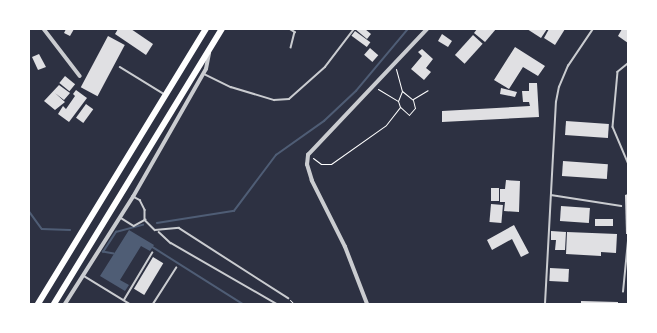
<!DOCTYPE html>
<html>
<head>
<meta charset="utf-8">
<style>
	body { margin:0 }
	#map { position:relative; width:657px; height:333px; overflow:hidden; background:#2d3142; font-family:Cabin,sans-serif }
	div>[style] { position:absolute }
	.water>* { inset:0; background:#4f5d75 }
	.stream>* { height:1.5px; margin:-0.75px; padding:0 0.75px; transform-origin:0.75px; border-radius:0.75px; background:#4f5d75 }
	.building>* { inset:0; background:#e0e0e3; transform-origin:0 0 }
	.path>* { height:1px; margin:-0.5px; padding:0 0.5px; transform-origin:0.5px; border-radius:0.5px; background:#fff }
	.service>* { height:1.5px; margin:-0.75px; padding:0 0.75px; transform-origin:0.75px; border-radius:0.75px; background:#caccd0 }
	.minor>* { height:3.5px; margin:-1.75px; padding:0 1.75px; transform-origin:1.75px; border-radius:1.75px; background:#caccd0 }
	.trunk>* { height:5.5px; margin:-2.75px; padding:0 2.75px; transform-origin:2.75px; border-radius:2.75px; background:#fff }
	span { translate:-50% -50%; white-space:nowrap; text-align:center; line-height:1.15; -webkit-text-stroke:4px #fff; paint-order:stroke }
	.frame { position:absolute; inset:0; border:30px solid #fff; pointer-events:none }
</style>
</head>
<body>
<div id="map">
	<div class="water">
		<i style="clip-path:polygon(129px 230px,154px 245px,150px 251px,141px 246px,120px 280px,129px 285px,125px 291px,100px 276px)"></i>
	</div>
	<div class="stream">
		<i style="left:29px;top:211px;width:22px;rotate:54deg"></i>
		<i style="left:42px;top:229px;width:28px;rotate:2deg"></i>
		<i style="left:157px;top:223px;width:78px;rotate:-8.9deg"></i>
		<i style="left:234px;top:211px;width:70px;rotate:-53.1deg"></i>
		<i style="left:276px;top:155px;width:59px;rotate:-35.3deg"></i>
		<i style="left:324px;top:121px;width:44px;rotate:-43.2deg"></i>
		<i style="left:356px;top:91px;width:81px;rotate:-50deg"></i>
		<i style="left:151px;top:246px;width:109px;rotate:32.2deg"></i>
		<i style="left:114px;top:254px;width:11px;rotate:-170deg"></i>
		<i style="left:103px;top:252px;width:24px;rotate:-57deg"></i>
		<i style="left:116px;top:232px;width:28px;rotate:-15deg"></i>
	</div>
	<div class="building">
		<i style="clip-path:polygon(66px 29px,74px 29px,70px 36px,64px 33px)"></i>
		<i style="clip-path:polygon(118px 29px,131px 29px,153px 44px,146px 55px,115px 34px)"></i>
		<i style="clip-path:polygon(355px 29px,365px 29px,371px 34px,367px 39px)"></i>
		<i style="clip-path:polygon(477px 29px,496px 29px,485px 42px,474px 33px)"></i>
		<i style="clip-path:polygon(527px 29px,547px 29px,541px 38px)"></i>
		<i style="clip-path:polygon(549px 29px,565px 29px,555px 45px,544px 38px)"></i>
		<i style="clip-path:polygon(622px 29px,628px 29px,628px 43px,618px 36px)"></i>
		<i style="left:355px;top:31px;width:19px;height:6px;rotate:36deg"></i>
		<i style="clip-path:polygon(442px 34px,452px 41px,448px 47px,438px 41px)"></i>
		<i style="left:473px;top:35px;width:13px;height:27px;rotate:42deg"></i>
		<i style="left:108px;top:36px;width:19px;height:58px;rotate:28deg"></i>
		<i style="clip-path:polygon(515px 47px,545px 66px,538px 76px,523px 67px,509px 89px,494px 80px)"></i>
		<i style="left:370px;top:48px;width:11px;height:9px;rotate:41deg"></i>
		<i style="clip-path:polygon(422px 49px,433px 59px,426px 68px,431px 72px,424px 80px,411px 69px,422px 56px,418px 52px)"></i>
		<i style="clip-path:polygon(39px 54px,46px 67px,38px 70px,32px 57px)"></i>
		<i style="left:65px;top:76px;width:13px;height:9px;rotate:39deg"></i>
		<i style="clip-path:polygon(529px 83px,537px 83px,539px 117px,442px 122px,442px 111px,530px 106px,529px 102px,523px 102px,522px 91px,529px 91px)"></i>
		<i style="clip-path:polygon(59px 85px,70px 93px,64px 100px,55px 93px,65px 102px,55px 110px,44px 101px)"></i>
		<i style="clip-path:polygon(501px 88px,517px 92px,515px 97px,500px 94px)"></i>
		<i style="clip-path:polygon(76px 90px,87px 98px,69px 122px,58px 114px,63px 106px,66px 109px,75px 96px,73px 94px)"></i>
		<i style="left:86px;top:104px;width:9px;height:17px;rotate:36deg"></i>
		<i style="left:566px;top:121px;width:43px;height:14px;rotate:4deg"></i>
		<i style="left:563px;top:161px;width:45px;height:15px;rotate:4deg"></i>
		<i style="clip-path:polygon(506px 180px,520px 181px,519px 212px,504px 211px,505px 202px,500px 202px,500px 189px,505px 189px)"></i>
		<i style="left:491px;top:188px;width:8px;height:13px"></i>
		<i style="clip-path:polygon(628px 194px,628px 234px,626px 234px,625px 195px)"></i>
		<i style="left:491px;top:204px;width:12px;height:18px;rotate:5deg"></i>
		<i style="left:561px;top:206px;width:29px;height:15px;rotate:4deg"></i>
		<i style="left:595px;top:219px;width:18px;height:7px"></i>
		<i style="clip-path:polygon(514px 225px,529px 253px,521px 257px,512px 239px,492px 250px,487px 240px)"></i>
		<i style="clip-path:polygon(551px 231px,566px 232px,565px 250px,555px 250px,556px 240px,551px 240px)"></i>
		<i style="clip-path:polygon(567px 232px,617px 234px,616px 253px,601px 252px,601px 256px,566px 254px)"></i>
		<i style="left:153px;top:257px;width:12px;height:37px;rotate:31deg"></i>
		<i style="left:550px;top:268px;width:19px;height:13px;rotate:3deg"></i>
		<i style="clip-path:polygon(581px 301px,618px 302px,618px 304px,581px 304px)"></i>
	</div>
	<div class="path">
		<i style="left:396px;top:69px;width:23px;rotate:75deg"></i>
		<i style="left:378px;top:89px;width:23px;rotate:31deg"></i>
		<i style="left:402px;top:91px;width:14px;rotate:39deg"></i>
		<i style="left:413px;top:100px;width:8px;rotate:76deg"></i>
		<i style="left:415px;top:108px;width:9px;rotate:131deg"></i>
		<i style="left:409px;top:115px;width:12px;rotate:-138deg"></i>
		<i style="left:400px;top:107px;width:6px;rotate:-108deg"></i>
		<i style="left:398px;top:101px;width:11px;rotate:-68deg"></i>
		<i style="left:413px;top:99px;width:17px;rotate:-31deg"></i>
		<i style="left:313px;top:158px;width:10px;rotate:37deg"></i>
		<i style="left:321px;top:164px;width:10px"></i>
		<i style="left:331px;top:164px;width:67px;rotate:-35.3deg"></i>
		<i style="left:386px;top:125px;width:23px;rotate:-52deg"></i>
		<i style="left:290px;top:300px;width:6px;rotate:45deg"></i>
	</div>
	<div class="service">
		<i style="left:290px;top:29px;width:6px;rotate:31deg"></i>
		<i style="left:295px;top:32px;width:16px;rotate:104deg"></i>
		<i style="left:628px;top:64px;width:13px;rotate:141deg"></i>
		<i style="left:618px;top:72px;width:55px;rotate:95.2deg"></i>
		<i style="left:613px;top:127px;width:39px;rotate:67deg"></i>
		<i style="left:120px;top:67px;width:52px;rotate:31.5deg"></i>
		<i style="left:204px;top:74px;width:30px;rotate:26deg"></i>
		<i style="left:231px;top:87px;width:45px;rotate:16.8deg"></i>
		<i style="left:274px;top:100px;width:15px;rotate:-4deg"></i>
		<i style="left:289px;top:99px;width:48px;rotate:-41.6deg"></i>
		<i style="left:325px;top:67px;width:48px;rotate:-52.7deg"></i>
		<i style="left:551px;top:195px;width:71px;rotate:8.9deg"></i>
		<i style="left:134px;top:197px;width:7px;rotate:27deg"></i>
		<i style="left:140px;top:200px;width:11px;rotate:63deg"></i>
		<i style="left:145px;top:210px;width:10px;rotate:90deg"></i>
		<i style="left:145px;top:220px;width:14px;rotate:45deg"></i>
		<i style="left:155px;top:230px;width:24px;rotate:-5deg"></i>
		<i style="left:179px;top:228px;width:130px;rotate:32.7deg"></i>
		<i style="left:121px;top:218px;width:15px;rotate:32deg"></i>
		<i style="left:134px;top:226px;width:13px;rotate:-29deg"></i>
		<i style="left:159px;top:232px;width:16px;rotate:43deg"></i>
		<i style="left:171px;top:243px;width:122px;rotate:29.9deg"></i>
		<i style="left:84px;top:276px;width:54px;rotate:31.3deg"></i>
		<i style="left:623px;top:292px;width:51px;rotate:-84.4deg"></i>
		<i style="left:124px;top:300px;width:55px;rotate:-59.2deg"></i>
		<i style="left:153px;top:304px;width:43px;rotate:-57.4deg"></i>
		<i style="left:545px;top:304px;width:202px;rotate:-86.9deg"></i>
		<i style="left:556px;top:102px;width:15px;rotate:-79deg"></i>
		<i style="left:559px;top:87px;width:23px;rotate:-67deg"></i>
		<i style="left:568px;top:66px;width:45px;rotate:-56deg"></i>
	</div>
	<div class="minor">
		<i style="left:44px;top:29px;width:59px;rotate:52.5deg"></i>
		<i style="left:65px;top:304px;width:127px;rotate:-57.6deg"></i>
		<i style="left:133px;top:197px;width:147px;rotate:-60.3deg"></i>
		<i style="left:206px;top:69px;width:16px;rotate:-79deg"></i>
		<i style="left:367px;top:304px;width:61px;rotate:-111.1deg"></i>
		<i style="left:345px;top:247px;width:74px;rotate:-116.6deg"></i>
		<i style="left:312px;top:181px;width:17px;rotate:-107deg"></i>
		<i style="left:307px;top:165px;width:10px;rotate:-84deg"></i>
		<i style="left:308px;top:155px;width:173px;rotate:-46.6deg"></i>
	</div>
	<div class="trunk">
		<i style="left:38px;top:304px;width:322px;rotate:-58.6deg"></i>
		<i style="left:54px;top:304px;width:322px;rotate:-58.6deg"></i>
	</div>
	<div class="frame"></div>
</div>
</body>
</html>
